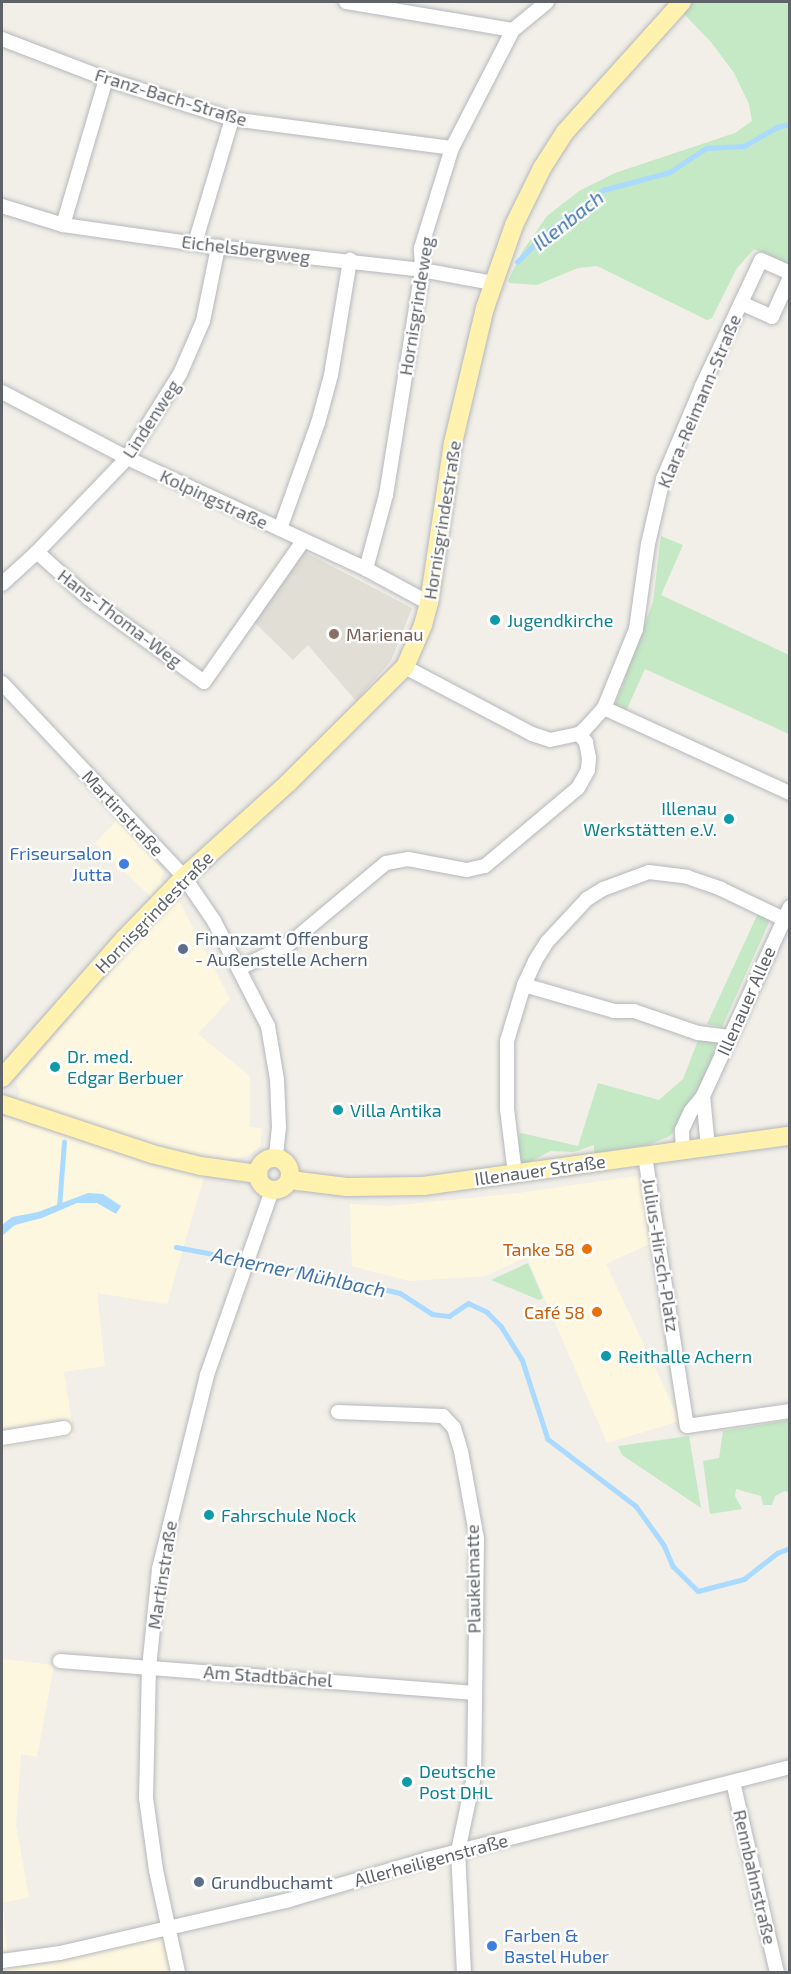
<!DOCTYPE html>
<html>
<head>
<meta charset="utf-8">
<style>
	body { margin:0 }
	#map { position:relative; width:791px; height:1974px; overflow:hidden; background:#f1efe8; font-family:"Exo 2",sans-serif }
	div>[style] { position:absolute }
	.commercial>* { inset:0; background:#fef7e0 }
	.education>* { inset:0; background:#e1ded6 }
	.green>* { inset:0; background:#c5e8c5 }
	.water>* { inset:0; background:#aadaff }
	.stream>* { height:4.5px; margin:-2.25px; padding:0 2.25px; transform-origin:2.25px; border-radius:2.25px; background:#aadaff }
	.roads { filter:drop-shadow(0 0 2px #b5b8bc) drop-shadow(0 0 2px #b5b8bc) }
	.minor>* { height:14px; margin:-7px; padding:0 7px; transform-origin:7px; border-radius:7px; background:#fff }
	.major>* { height:18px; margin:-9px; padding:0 9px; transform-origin:9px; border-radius:9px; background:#fff2af }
	.major>.ring { margin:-9px; padding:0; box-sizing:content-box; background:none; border:18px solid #fff2af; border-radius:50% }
	.dots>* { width:16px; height:16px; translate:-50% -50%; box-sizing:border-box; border:3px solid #fff; border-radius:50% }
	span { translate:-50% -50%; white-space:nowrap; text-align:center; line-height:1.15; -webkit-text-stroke:4.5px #fff; paint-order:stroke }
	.street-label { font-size:18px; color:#5f6368 }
	.culture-label { font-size:18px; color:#0d838f }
	.left { translate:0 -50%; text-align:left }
	.right { translate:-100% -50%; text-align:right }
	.education-label { font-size:18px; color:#785e54 }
	.shop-label { font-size:18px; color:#366cbe }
	.service-label { font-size:18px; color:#4e5e75 }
	.food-label { font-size:18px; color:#c56008 }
	.water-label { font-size:20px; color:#4174aa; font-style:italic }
	.frame { position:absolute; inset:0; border:3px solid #5f6368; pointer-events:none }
</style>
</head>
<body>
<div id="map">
	<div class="commercial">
		<i style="clip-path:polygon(116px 821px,164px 871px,160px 880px,177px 897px,230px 999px,198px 1034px,250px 1076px,250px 1127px,262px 1128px,260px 1147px,248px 1156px,208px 1163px,167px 1304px,97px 1293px,105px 1366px,64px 1372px,74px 1436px,2px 1448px,2px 1118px,20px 1093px,16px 1081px,161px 911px,150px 896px,95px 843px)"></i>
		<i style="clip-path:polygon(643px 1175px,654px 1242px,606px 1264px,680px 1421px,607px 1443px,527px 1257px,485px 1276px,409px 1281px,352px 1266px,350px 1204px,390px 1206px,519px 1193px)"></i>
		<i style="clip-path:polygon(2px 1659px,54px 1665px,37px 1757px,21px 1754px,16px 1825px,29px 1897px,3px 1903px,8px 1959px,164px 1925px,173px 1972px,2px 1972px)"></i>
	</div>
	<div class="education">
		<i style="clip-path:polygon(303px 551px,412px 608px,391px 661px,356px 701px,308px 645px,293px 660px,254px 622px)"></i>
	</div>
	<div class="green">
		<i style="clip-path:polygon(692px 2px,789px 2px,789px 264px,754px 249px,737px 268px,712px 318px,707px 320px,597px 266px,578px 268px,537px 285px,510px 283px,508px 281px,522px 252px,547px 216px,579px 191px,615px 173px,735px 133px,752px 121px,749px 104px,734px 73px,711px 42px,683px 13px)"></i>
		<i style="clip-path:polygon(661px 536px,683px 545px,661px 595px,789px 655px,789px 734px,645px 669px,626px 711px,615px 705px,653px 602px)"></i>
		<i style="clip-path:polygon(760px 909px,767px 913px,770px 920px,722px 1027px,707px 1024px)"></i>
		<i style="clip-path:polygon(699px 1038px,715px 1040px,717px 1051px,680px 1124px,670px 1136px,648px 1145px,594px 1153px,594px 1145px,574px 1152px,551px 1151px,519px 1167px,516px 1140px,521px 1133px,578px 1146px,598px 1083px,659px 1100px,683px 1079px)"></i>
		<i style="clip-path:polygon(528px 1263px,543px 1298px,539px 1300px,491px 1280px)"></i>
		<i style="clip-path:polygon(789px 1420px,789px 1493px,785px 1491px,775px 1496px,772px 1505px,763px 1505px,761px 1496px,736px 1489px,735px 1496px,742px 1509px,710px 1514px,703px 1461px,719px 1458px,723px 1431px)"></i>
		<i style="clip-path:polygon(689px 1436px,701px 1508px,622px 1455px,618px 1446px)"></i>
	</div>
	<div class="water">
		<i style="clip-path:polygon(88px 1193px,103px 1194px,121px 1206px,116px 1214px,97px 1203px,77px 1203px,42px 1218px,15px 1225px,2px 1236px,2px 1225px,12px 1217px,38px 1212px)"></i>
	</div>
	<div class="stream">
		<i style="left:517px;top:262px;width:44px;rotate:-45deg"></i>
		<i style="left:548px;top:231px;width:69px;rotate:-36.7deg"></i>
		<i style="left:603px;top:190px;width:69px;rotate:-15deg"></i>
		<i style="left:670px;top:172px;width:43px;rotate:-33.7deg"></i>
		<i style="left:706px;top:148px;width:38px;rotate:-3deg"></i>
		<i style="left:744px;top:146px;width:38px;rotate:-30deg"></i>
		<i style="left:777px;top:127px;width:13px;rotate:-13deg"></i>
		<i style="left:59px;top:1207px;width:65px;rotate:-85.6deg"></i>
		<i style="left:176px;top:1247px;width:141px;rotate:10.6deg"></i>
		<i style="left:315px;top:1273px;width:87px;rotate:13.2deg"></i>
		<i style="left:400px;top:1293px;width:38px;rotate:33deg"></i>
		<i style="left:432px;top:1314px;width:17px;rotate:7deg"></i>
		<i style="left:449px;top:1316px;width:23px;rotate:-34deg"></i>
		<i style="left:468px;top:1303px;width:21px;rotate:25deg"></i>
		<i style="left:487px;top:1312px;width:20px;rotate:45deg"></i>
		<i style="left:501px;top:1326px;width:39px;rotate:58deg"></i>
		<i style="left:522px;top:1359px;width:84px;rotate:72deg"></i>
		<i style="left:548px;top:1439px;width:111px;rotate:37.3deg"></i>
		<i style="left:636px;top:1506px;width:48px;rotate:54.3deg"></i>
		<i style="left:664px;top:1545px;width:23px;rotate:67deg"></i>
		<i style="left:673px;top:1566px;width:35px;rotate:45deg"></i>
		<i style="left:698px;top:1591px;width:48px;rotate:-14.6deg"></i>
		<i style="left:744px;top:1579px;width:42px;rotate:-38.2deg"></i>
		<i style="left:777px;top:1553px;width:14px;rotate:-21deg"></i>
	</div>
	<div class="roads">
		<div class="minor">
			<i style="left:346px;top:2px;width:169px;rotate:9.5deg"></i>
			<i style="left:2px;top:39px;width:111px;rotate:21deg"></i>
			<i style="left:106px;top:79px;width:132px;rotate:17.6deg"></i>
			<i style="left:232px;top:119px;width:222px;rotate:7.5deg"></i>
			<i style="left:2px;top:206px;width:64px;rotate:17.3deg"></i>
			<i style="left:63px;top:225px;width:157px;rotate:8.1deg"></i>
			<i style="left:218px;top:247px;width:205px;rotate:6.4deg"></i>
			<i style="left:422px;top:270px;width:72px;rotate:10.4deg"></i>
			<i style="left:63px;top:225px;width:152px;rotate:-73.6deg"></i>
			<i style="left:195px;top:243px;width:129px;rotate:-73.4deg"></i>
			<i style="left:741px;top:303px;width:34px;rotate:24deg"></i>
			<i style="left:772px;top:317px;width:44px;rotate:-65.8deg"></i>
			<i style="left:2px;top:392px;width:141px;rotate:27.8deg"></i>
			<i style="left:127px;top:458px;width:264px;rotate:24.9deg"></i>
			<i style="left:366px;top:569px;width:72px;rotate:28.4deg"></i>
			<i style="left:280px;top:529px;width:113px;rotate:-70.3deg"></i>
			<i style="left:318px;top:423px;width:50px;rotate:-74.8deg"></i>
			<i style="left:331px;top:375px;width:117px;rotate:-80.6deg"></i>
			<i style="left:37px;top:552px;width:69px;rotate:42deg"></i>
			<i style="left:88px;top:598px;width:143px;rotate:35.9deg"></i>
			<i style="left:204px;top:682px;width:172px;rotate:-54.9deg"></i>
			<i style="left:366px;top:569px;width:77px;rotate:-74.9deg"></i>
			<i style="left:386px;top:495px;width:228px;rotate:-80.9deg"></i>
			<i style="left:422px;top:270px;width:22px;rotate:-93deg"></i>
			<i style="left:421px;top:248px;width:105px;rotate:-72.8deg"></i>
			<i style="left:452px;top:148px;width:133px;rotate:-62.7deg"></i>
			<i style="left:513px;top:30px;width:44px;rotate:-39.5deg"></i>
			<i style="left:2px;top:584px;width:47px;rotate:-42.4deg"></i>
			<i style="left:37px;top:552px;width:130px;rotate:-46.2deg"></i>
			<i style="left:127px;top:458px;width:99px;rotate:-57.8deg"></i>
			<i style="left:180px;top:374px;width:58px;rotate:-66.5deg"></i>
			<i style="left:203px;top:321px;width:76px;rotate:-78.5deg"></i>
			<i style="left:405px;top:667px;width:144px;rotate:27.8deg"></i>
			<i style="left:532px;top:734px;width:19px;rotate:18deg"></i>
			<i style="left:550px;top:740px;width:30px;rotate:-12deg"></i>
			<i style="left:579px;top:734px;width:8px;rotate:-40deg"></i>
			<i style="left:585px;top:729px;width:28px;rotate:-48deg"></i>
			<i style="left:604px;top:708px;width:85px;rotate:-67.9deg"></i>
			<i style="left:636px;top:629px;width:86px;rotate:-82deg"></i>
			<i style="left:648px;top:544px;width:67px;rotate:-77deg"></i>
			<i style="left:663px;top:479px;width:101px;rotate:-67.2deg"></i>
			<i style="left:702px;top:386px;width:139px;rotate:-64.9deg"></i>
			<i style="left:761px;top:260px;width:32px;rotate:24deg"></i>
			<i style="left:2px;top:683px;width:266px;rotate:46.8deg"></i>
			<i style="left:184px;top:877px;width:53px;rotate:55.7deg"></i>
			<i style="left:214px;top:921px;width:118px;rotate:62.8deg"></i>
			<i style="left:268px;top:1026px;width:55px;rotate:80.5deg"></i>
			<i style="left:277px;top:1080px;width:47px;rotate:87.6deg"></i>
			<i style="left:279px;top:1127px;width:31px;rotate:96deg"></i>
			<i style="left:604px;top:708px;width:205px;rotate:24.6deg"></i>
			<i style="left:240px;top:968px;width:55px;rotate:-26.1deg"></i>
			<i style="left:289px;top:944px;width:126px;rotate:-39.9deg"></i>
			<i style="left:386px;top:863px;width:22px;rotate:-10deg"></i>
			<i style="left:408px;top:859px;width:60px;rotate:10.6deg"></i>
			<i style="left:467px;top:870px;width:18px;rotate:-13deg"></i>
			<i style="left:485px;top:866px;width:121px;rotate:-40deg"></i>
			<i style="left:578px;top:788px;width:21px;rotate:-61deg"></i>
			<i style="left:588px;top:770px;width:12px;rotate:-85deg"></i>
			<i style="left:589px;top:758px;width:16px;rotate:-101deg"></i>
			<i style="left:586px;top:742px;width:11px;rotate:-131deg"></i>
			<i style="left:524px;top:985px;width:94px;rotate:16.1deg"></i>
			<i style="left:614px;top:1011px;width:20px"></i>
			<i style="left:634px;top:1011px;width:68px;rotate:19deg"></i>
			<i style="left:698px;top:1033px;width:32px;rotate:7deg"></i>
			<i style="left:703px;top:1096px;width:51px;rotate:84.4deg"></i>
			<i style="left:683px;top:1151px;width:21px;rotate:-93deg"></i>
			<i style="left:682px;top:1130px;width:21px;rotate:-65deg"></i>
			<i style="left:691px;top:1111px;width:19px;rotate:-51deg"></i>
			<i style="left:703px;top:1096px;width:208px;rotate:-65.3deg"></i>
			<i style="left:645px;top:1156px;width:273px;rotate:81.2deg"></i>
			<i style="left:687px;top:1426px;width:104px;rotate:-8.3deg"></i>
			<i style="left:515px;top:1174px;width:65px;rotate:-97deg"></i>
			<i style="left:507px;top:1109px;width:68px;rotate:-90deg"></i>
			<i style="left:507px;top:1041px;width:59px;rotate:-73.1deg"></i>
			<i style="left:524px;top:985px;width:26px;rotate:-65deg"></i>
			<i style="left:535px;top:961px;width:22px;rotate:-58deg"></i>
			<i style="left:547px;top:942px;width:59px;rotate:-47.1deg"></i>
			<i style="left:587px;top:899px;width:19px;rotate:-32deg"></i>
			<i style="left:603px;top:889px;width:49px;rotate:-20.3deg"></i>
			<i style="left:649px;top:872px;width:38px;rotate:7deg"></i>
			<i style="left:687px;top:877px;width:36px;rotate:19deg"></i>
			<i style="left:721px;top:889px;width:70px;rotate:25.5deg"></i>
			<i style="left:338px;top:1412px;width:105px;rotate:2.2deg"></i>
			<i style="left:443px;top:1416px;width:16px;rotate:47deg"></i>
			<i style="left:454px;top:1428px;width:24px;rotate:73deg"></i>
			<i style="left:461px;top:1451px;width:89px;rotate:79.7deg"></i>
			<i style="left:477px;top:1539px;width:237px;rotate:90.7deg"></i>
			<i style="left:474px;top:1776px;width:77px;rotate:102deg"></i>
			<i style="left:458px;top:1851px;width:121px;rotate:87.2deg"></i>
			<i style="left:2px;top:1438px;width:63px;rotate:-9.2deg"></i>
			<i style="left:60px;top:1661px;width:416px;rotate:4.4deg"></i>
			<i style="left:733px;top:1782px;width:195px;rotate:77deg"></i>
			<i style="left:2px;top:1961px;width:59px;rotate:-7.9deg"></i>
			<i style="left:60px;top:1953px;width:235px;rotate:-13deg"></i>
			<i style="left:289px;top:1900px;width:144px;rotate:-16.5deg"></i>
			<i style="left:427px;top:1859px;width:374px;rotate:-14.2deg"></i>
			<i style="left:178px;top:1972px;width:104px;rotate:-102.2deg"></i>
			<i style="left:156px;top:1870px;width:73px;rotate:-97.9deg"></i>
			<i style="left:146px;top:1798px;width:130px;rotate:-88.7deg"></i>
			<i style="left:149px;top:1668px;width:100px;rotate:-84.2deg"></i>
			<i style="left:159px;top:1569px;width:200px;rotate:-76.1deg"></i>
			<i style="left:207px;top:1375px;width:196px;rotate:-70.6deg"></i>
		</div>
		<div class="major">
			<i style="left:2px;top:1078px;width:186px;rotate:-48.7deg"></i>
			<i style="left:125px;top:938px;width:85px;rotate:-46deg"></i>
			<i style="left:184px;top:877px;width:140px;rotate:-42.1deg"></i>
			<i style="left:288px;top:783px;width:165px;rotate:-44.8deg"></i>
			<i style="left:405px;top:667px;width:46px;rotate:-66.8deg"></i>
			<i style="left:423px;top:625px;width:23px;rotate:-75deg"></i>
			<i style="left:429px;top:603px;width:162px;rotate:-81.5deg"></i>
			<i style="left:453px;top:443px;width:139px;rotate:-76.7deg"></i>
			<i style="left:485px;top:308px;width:88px;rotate:-70.7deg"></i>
			<i style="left:514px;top:225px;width:64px;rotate:-63.8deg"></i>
			<i style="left:542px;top:168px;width:43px;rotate:-57.4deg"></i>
			<i style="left:565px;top:132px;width:175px;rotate:-48deg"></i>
			<i style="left:2px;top:1104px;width:158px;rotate:18.4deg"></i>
			<i style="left:152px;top:1154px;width:50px;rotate:13.8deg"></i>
			<i style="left:201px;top:1166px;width:58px;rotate:8deg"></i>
			<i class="ring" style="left:258px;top:1158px;width:14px;height:14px"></i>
			<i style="left:290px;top:1178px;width:9px;rotate:21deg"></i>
			<i style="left:298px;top:1181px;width:49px;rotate:7deg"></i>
			<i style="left:347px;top:1187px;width:76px;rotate:-0.8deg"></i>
			<i style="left:423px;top:1186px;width:370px;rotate:-7.8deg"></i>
		</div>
	</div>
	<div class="dots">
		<i style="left:495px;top:620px;background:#0f9aa8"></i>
		<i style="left:334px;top:634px;background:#8d6e63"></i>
		<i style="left:729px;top:819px;background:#0f9aa8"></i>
		<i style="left:124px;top:864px;background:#3f7fe0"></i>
		<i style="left:183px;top:949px;background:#5c6f8a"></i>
		<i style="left:55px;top:1067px;background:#0f9aa8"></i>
		<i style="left:338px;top:1110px;background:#0f9aa8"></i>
		<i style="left:587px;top:1249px;background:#e8710a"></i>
		<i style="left:597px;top:1312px;background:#e8710a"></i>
		<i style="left:606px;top:1356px;background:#0f9aa8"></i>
		<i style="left:209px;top:1515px;background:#0f9aa8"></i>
		<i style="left:407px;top:1782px;background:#0f9aa8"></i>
		<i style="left:199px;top:1882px;background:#5c6f8a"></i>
		<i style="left:492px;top:1946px;background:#3f7fe0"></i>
	</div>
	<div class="street-label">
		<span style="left:171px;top:97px;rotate:17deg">Franz-Bach-Straße</span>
		<span style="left:246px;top:249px;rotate:7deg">Eichelsbergweg</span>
		<span style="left:416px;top:306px;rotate:-81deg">Hornisgrindeweg</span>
		<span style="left:699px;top:401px;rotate:-67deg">Klara-Reimann-Straße</span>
		<span style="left:151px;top:419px;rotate:-57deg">Lindenweg</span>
		<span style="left:214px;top:499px;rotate:25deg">Kolpingstraße</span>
		<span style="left:442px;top:520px;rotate:-81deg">Hornisgrindestraße</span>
		<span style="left:120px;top:618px;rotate:37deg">Hans-Thoma-Weg</span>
		<span style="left:123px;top:813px;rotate:47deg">Martinstraße</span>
		<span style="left:154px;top:912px;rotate:-46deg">Hornisgrindestraße</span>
		<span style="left:746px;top:1001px;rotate:-66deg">Illenauer Allee</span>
		<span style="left:540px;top:1170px;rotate:-8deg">Illenauer Straße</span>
		<span style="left:661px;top:1255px;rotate:81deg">Julius-Hirsch-Platz</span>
		<span style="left:162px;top:1575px;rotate:-81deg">Martinstraße</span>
		<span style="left:473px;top:1579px;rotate:-91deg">Plaukelmatte</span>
		<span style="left:268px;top:1676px;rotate:4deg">Am Stadtbächel</span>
		<span style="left:431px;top:1860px;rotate:-15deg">Allerheiligenstraße</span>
		<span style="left:755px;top:1877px;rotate:77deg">Rennbahnstraße</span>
	</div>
	<div class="culture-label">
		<span class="left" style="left:507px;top:620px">Jugendkirche</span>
		<span class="right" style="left:717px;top:819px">Illenau<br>Werkstätten e.V.</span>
		<span class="left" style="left:67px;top:1067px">Dr. med.<br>Edgar Berbuer</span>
		<span class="left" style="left:350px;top:1110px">Villa Antika</span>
		<span class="left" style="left:618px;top:1356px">Reithalle Achern</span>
		<span class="left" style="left:221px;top:1515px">Fahrschule Nock</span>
		<span class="left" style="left:419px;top:1782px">Deutsche<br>Post DHL</span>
	</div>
	<div class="education-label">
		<span class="left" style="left:346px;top:634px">Marienau</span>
	</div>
	<div class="shop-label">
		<span class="right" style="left:112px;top:864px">Friseursalon<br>Jutta</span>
		<span class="left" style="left:504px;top:1946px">Farben &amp;<br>Bastel Huber</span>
	</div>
	<div class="service-label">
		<span class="left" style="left:195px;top:949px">Finanzamt Offenburg<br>- Außenstelle Achern</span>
		<span class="left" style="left:211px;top:1882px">Grundbuchamt</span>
	</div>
	<div class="food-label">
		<span class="right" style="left:575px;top:1249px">Tanke 58</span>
		<span class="right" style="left:585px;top:1312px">Café 58</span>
	</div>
	<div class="water-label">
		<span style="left:568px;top:220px;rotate:-38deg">Illenbach</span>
		<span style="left:299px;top:1272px;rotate:12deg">Acherner Mühlbach</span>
	</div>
	<div class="frame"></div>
</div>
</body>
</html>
